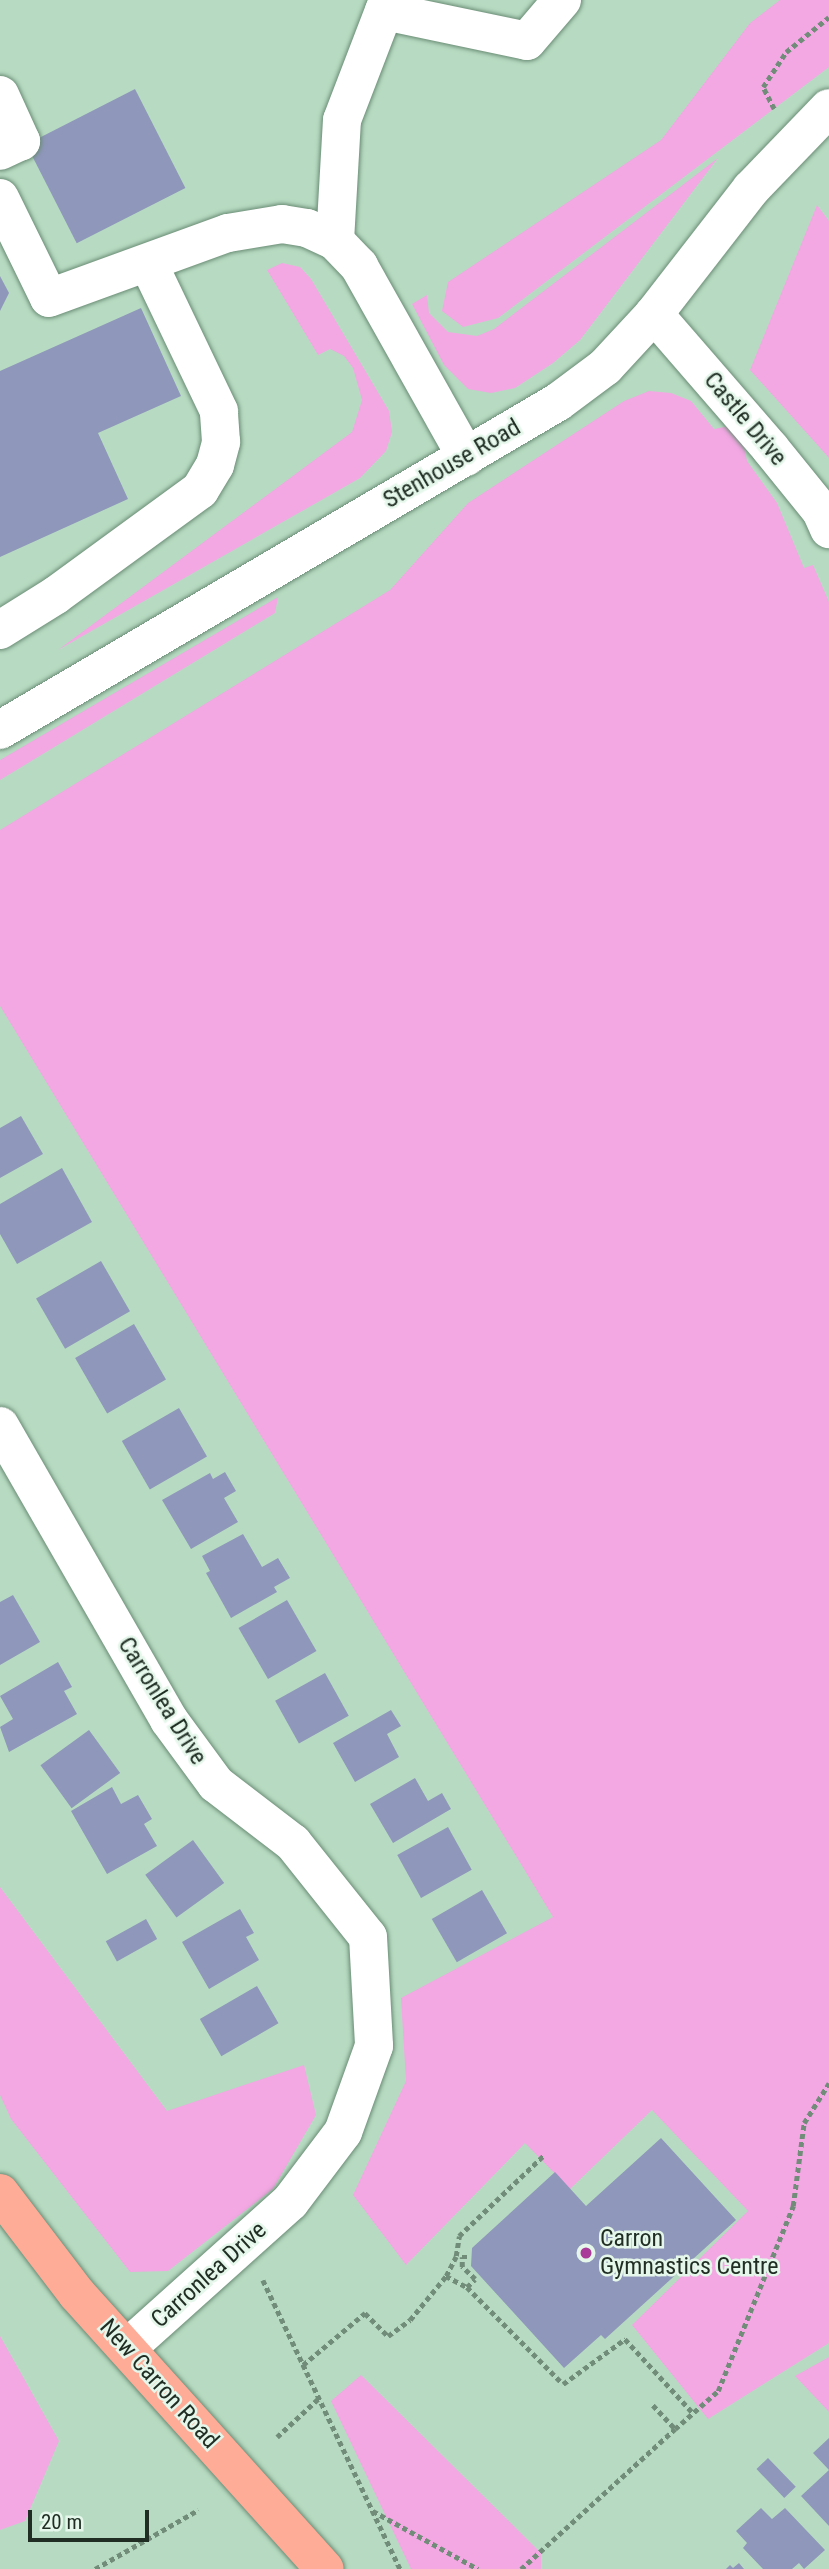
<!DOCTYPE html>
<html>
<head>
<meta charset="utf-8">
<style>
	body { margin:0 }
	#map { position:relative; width:829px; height:2569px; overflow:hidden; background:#b7dbc2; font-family:"Roboto Condensed",sans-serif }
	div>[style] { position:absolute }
	.green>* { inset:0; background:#f3a7e3 }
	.building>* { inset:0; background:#8f97ba; transform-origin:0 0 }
	.path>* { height:4.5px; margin-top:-2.25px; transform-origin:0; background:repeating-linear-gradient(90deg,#728c7a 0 5px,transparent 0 8.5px) }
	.roads { filter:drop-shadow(0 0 2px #6a8c75) drop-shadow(0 0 2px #6a8c75) }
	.minor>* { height:38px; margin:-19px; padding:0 19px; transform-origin:19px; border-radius:19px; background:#fff }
	.major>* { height:38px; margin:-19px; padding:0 19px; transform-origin:19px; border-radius:19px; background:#feac98 }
	.dots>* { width:19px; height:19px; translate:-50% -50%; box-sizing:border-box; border:4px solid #e5f7ea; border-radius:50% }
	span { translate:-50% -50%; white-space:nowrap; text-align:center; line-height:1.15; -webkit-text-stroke:5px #e5f7ea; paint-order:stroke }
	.street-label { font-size:24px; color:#1f2d23 }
	.poi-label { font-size:24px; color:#1f2d23 }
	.left { translate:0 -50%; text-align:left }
	.scale { position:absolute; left:28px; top:2510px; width:121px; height:32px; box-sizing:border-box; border:4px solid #1f2d23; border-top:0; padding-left:9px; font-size:21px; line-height:24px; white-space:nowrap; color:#1f2d23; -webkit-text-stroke:5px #e5f7ea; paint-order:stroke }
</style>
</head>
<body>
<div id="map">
	<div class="green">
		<i style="clip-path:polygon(780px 0,829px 0,829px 67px,498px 318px,463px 327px,442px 311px,448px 282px,661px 140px,750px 23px)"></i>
		<i style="clip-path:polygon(718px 158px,580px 340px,553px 363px,515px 388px,491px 393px,468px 389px,444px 365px,412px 304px,427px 295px,429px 313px,448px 332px,477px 336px,494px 329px)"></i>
		<i style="clip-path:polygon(817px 205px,829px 221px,829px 458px,750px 370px)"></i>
		<i style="clip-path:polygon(282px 263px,300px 267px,311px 279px,389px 411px,392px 432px,386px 451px,360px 478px,58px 650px,352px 432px,362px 400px,353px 368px,344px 356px,330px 349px,318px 355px,267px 270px)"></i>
		<i style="clip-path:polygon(649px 391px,671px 393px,691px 401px,714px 429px,729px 426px,744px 447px,747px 461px,777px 503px,804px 568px,813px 565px,829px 602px,829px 2343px,708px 2419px,632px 2325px,748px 2211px,652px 2110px,570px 2189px,525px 2143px,406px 2265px,353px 2195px,406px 2081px,401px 1998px,553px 1917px,0 1006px,0 830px,390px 590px,468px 503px,624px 401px)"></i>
		<i style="clip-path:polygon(278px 597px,275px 613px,0 780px,0 760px)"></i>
		<i style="clip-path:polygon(0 1887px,167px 2111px,304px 2065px,316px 2115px,273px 2189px,168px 2271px,130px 2272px,11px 2119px,0 2095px)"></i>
		<i style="clip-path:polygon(0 2336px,59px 2441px,25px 2521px,0 2530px)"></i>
		<i style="clip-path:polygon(829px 2357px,829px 2412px,795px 2376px)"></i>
		<i style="clip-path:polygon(361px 2375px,541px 2553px,541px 2569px,411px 2569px,331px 2401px)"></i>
	</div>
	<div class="building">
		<i style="left:135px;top:89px;width:111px;height:122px;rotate:63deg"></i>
		<i style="clip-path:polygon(0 276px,9px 293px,0 311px)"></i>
		<i style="clip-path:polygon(141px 308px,181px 396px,98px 433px,128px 499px,0 557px,0 371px)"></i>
		<i style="clip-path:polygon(21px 1116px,43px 1154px,0 1178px,0 1128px)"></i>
		<i style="clip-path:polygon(62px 1168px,92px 1222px,17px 1264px,0 1234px,0 1204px)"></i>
		<i style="left:101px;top:1261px;width:58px;height:75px;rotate:60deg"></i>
		<i style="left:134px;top:1324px;width:64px;height:68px;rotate:60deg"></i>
		<i style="left:179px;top:1408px;width:56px;height:66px;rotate:60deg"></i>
		<i style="clip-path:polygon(225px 1472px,236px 1491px,224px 1498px,238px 1522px,191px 1549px,162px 1500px,210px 1473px,213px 1479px)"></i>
		<i style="clip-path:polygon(243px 1534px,262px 1567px,278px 1558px,290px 1578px,274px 1587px,277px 1592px,231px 1618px,206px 1573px,210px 1571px,202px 1556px)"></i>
		<i style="clip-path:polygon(13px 1595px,40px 1642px,0 1665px,0 1602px)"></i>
		<i style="left:287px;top:1600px;width:59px;height:56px;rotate:60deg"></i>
		<i style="clip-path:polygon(58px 1662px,72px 1687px,64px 1691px,77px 1714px,9px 1752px,0 1727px,13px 1719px,0 1696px)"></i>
		<i style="left:325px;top:1673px;width:49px;height:57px;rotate:61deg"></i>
		<i style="clip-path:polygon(391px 1710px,401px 1726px,387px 1734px,399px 1757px,355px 1782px,333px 1743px)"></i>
		<i style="left:89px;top:1730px;width:53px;height:60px;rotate:54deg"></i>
		<i style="clip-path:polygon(415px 1778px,428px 1801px,442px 1793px,451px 1809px,393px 1843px,370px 1804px)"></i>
		<i style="clip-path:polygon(112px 1787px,121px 1804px,138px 1795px,152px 1819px,144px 1824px,157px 1846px,107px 1874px,71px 1811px)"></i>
		<i style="left:448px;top:1827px;width:49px;height:58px;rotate:61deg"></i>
		<i style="left:193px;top:1840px;width:53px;height:59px;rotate:54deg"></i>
		<i style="left:482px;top:1890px;width:50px;height:58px;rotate:60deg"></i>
		<i style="clip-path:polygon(240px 1909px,254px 1933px,246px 1937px,259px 1960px,209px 1989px,182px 1942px)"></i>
		<i style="left:146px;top:1919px;width:23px;height:46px;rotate:61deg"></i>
		<i style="left:257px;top:1986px;width:43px;height:66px;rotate:60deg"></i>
		<i style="clip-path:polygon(661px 2138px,736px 2220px,605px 2339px,601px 2335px,564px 2368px,471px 2266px,472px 2248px,555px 2172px,586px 2206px)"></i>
		<i style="clip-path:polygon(829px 2438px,829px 2526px,801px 2496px,829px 2470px,813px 2453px)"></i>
		<i style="left:768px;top:2458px;width:40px;height:16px;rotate:46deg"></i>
		<i style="clip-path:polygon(761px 2508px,772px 2519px,785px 2508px,825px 2550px,804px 2569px,799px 2563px,792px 2569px,763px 2569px,743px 2548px,747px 2543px,736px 2531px)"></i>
		<i style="clip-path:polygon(739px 2563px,744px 2569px,726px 2569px,730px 2565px,733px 2568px)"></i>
	</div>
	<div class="path">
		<i style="left:774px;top:109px;width:25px;rotate:-117deg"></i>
		<i style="left:763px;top:87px;width:42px;rotate:-56.7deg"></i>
		<i style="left:786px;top:52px;width:55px;rotate:-39.1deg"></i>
		<i style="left:446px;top:2276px;width:24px;rotate:28deg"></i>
		<i style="left:467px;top:2287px;width:136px;rotate:45.3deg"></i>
		<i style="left:563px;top:2384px;width:77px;rotate:-36deg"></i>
		<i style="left:625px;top:2339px;width:100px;rotate:47.4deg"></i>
		<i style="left:263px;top:2280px;width:320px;rotate:64.6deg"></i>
		<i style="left:467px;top:2287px;width:11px;rotate:-45deg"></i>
		<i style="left:475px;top:2279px;width:18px;rotate:-137deg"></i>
		<i style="left:462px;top:2267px;width:10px;rotate:-90deg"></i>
		<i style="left:462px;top:2257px;width:9px"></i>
		<i style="left:303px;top:2365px;width:81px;rotate:-40deg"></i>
		<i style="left:365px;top:2313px;width:33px;rotate:45deg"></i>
		<i style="left:388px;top:2336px;width:27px;rotate:-36deg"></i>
		<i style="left:410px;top:2320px;width:57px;rotate:-50.7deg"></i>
		<i style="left:446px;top:2276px;width:22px;rotate:-63deg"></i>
		<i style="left:456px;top:2256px;width:20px;rotate:-81deg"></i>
		<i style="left:459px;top:2236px;width:117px;rotate:-43.6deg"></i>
		<i style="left:653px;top:2405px;width:33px;rotate:47deg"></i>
		<i style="left:675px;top:2429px;width:57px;rotate:-41.5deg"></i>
		<i style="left:718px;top:2391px;width:200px;rotate:-67.9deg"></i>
		<i style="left:793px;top:2206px;width:84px;rotate:-82.5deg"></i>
		<i style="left:804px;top:2123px;width:47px;rotate:-58deg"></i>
		<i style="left:277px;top:2437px;width:57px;rotate:-42.9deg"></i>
		<i style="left:373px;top:2511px;width:120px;rotate:28.9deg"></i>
		<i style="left:95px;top:2569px;width:119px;rotate:-29.8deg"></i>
		<i style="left:521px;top:2569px;width:208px;rotate:-42.3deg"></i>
	</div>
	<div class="roads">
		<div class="minor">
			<i style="left:384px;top:11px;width:146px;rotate:11.8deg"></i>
			<i style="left:527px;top:41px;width:54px;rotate:-49.5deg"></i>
			<i style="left:0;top:95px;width:51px;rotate:65.5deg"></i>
			<i style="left:21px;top:141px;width:23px;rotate:155deg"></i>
			<i style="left:0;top:198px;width:111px;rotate:63.9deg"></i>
			<i style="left:49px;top:298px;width:190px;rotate:-20deg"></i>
			<i style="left:228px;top:233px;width:55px;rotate:-9.5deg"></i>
			<i style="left:282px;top:224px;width:25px;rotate:9deg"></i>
			<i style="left:307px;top:228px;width:31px;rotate:25deg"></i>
			<i style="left:335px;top:241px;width:35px;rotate:46deg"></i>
			<i style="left:359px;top:266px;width:219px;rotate:60.7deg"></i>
			<i style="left:335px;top:241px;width:121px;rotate:-86.7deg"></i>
			<i style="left:342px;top:120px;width:129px;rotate:-69deg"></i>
			<i style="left:654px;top:314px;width:177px;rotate:49.1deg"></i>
			<i style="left:770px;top:448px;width:81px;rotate:51deg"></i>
			<i style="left:821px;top:511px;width:20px;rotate:66deg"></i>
			<i style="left:0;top:630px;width:66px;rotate:-32deg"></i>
			<i style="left:56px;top:595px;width:178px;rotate:-36.1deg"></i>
			<i style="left:200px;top:490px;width:29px;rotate:-59deg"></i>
			<i style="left:215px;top:465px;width:24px;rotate:-75deg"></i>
			<i style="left:221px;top:442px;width:31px;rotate:-94deg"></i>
			<i style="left:219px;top:411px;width:162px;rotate:-115.6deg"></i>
			<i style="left:0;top:730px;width:647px;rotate:-30.45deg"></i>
			<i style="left:558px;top:402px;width:59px;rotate:-36.7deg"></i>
			<i style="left:605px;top:367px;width:72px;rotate:-47.2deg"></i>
			<i style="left:654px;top:314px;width:158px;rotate:-52.2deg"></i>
			<i style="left:751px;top:189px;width:112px;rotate:-46.1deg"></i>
			<i style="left:0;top:1426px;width:339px;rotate:60.1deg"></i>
			<i style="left:169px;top:1720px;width:79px;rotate:53.7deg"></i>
			<i style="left:216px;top:1784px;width:97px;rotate:37.5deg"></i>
			<i style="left:293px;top:1843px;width:120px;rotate:51.4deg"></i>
			<i style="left:368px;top:1937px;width:109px;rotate:86.8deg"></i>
			<i style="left:374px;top:2046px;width:91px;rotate:109.8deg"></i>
			<i style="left:343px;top:2132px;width:88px;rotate:127.1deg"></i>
			<i style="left:290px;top:2202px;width:219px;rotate:138.1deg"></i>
		</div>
		<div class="major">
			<i style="left:0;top:2193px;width:127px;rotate:52.7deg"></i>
			<i style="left:77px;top:2294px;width:370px;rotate:48deg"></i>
		</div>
	</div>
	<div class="dots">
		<i style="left:586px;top:2253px;background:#aa3b99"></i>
	</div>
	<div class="street-label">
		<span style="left:745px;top:419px;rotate:50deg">Castle Drive</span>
		<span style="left:452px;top:464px;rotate:-30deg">Stenhouse Road</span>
		<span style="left:162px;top:1701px;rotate:58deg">Carronlea Drive</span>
		<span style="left:209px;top:2275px;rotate:-42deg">Carronlea Drive</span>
		<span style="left:159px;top:2384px;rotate:48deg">New Carron Road</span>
	</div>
	<div class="poi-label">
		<span class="left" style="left:600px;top:2253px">Carron<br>Gymnastics Centre</span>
	</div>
	<div class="scale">20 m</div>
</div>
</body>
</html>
